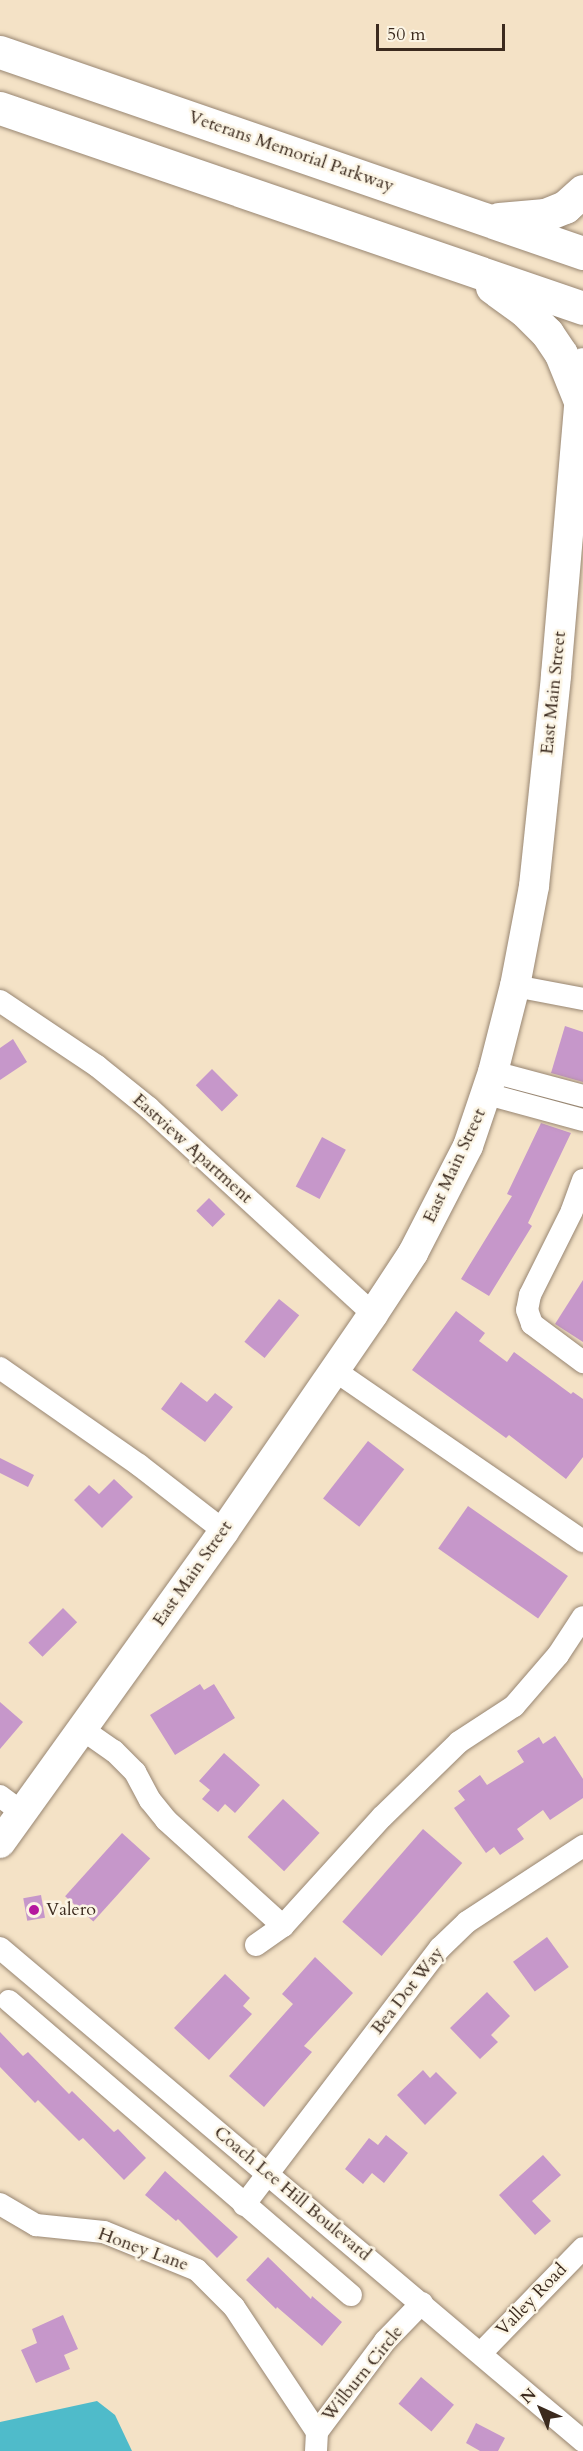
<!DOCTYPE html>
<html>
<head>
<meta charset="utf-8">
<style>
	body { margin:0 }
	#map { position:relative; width:583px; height:2451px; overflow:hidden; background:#f4e2c6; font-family:Cardo,serif }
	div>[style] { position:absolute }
	.water>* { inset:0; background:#4fbbca }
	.building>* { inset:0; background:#c697ca; transform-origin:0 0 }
	.roads { filter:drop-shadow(0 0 2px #988672) drop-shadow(0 0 2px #988672) }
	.minor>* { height:22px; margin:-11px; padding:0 11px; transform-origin:11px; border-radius:11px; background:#fff }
	.major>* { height:30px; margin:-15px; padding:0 15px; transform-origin:15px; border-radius:15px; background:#fff }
	.highway>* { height:33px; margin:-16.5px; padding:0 16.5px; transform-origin:16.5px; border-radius:16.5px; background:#fff }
	.dots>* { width:16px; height:16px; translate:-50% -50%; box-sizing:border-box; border:3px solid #fcf5e5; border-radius:50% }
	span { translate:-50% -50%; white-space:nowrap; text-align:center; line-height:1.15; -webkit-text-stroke:5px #fcf5e5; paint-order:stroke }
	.street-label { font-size:18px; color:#3b2a1e }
	.poi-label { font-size:18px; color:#3b2a1e }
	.left { translate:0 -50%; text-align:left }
	.north { position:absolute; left:511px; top:2379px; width:60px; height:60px; -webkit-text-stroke:4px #fcf5e5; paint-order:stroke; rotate:316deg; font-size:16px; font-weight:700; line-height:24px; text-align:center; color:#3b2a1e }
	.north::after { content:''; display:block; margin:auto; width:21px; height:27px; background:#3b2a1e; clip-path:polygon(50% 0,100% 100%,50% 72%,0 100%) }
	.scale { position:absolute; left:376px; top:24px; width:129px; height:27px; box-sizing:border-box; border:3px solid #3b2a1e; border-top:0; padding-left:8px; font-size:18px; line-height:21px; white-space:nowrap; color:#3b2a1e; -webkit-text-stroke:4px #fcf5e5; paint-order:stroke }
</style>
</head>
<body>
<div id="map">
	<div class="water">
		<i style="clip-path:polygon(97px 2401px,115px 2415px,132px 2451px,0 2451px,0 2422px)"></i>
	</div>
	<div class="building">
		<i style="clip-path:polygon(565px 1026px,583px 1032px,583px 1082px,551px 1073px)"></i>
		<i style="clip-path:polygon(13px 1039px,27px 1062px,0 1080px,0 1048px)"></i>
		<i style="left:212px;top:1069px;width:37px;height:23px;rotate:45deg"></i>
		<i style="clip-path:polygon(541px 1123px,571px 1133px,528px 1223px,532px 1226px,489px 1296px,461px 1279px,512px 1196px,507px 1194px)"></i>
		<i style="left:322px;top:1137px;width:27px;height:56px;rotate:28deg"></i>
		<i style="left:209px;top:1198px;width:23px;height:18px;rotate:45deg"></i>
		<i style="clip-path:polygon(583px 1280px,583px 1342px,555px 1324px)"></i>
		<i style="left:279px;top:1299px;width:26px;height:55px;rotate:39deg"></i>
		<i style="clip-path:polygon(456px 1311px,485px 1333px,479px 1341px,507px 1362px,514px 1352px,571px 1394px,573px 1392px,583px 1399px,583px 1457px,566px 1479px,509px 1435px,506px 1438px,412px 1370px)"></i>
		<i style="clip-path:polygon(181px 1382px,207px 1402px,215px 1393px,233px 1407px,205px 1442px,161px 1409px)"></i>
		<i style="left:368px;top:1441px;width:46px;height:73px;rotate:38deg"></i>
		<i style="clip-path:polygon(0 1458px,34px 1475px,28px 1487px,0 1473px)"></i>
		<i style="clip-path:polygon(114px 1479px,133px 1497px,102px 1528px,74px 1500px,89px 1485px,99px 1494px)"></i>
		<i style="left:468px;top:1506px;width:122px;height:52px;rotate:35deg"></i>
		<i style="left:63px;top:1608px;width:20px;height:49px;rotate:45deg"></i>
		<i style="clip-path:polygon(200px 1684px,204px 1690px,214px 1684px,235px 1718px,175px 1755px,150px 1715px)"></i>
		<i style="clip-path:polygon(0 1702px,23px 1722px,0 1749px)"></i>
		<i style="clip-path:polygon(555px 1736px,583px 1779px,583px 1798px,550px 1820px,543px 1810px,517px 1829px,524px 1839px,500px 1855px,494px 1847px,486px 1853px,454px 1808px,465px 1800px,458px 1791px,480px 1775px,487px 1785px,524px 1762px,517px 1751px,539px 1737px,543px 1744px)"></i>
		<i style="clip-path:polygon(224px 1753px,260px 1785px,235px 1813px,225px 1804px,218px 1812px,202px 1799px,210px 1790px,199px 1781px)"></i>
		<i style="left:283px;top:1799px;width:50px;height:52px;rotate:43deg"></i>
		<i style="left:423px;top:1829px;width:52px;height:123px;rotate:41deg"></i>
		<i style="left:122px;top:1833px;width:38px;height:85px;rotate:42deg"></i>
		<i style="left:41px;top:1895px;width:23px;height:18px;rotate:80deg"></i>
		<i style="left:547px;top:1937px;width:37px;height:42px;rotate:54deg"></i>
		<i style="clip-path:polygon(315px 1957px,353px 1993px,304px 2046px,312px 2052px,264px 2107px,229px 2076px,293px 2004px,282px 1994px)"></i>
		<i style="clip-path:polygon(225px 1974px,250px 1998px,243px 2006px,252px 2014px,209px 2060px,174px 2028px)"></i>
		<i style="clip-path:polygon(487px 1992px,510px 2016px,491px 2035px,498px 2042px,480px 2059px,450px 2028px)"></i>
		<i style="clip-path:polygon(0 2032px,23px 2056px,28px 2052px,69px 2094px,72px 2091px,114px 2132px,118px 2129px,146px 2158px,124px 2180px,83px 2138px,79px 2141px,38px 2100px,35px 2103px,0 2067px)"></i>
		<i style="clip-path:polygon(423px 2070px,430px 2078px,436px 2072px,457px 2093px,425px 2125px,397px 2095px)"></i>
		<i style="clip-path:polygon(386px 2135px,408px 2153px,384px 2183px,372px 2173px,363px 2184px,345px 2169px,369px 2138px,378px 2145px)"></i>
		<i style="clip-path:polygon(543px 2155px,561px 2175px,532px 2201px,551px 2221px,535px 2235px,499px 2195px)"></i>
		<i style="clip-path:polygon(165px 2171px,238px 2237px,217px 2258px,178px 2219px,176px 2221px,145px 2195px)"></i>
		<i style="clip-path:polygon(268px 2257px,311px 2299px,312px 2296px,342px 2322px,322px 2346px,277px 2307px,276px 2309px,246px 2280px)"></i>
		<i style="clip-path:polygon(63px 2315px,78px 2349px,64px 2355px,70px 2369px,36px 2383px,21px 2350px,37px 2343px,32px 2329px)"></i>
		<i style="left:421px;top:2377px;width:43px;height:35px;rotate:40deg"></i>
		<i style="clip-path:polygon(476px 2423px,505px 2438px,498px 2451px,480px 2451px,466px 2443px)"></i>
	</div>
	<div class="roads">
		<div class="minor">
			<i style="left:515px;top:986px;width:69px;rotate:10.8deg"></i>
			<i style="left:0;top:1001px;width:117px;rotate:33.8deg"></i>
			<i style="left:97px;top:1066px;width:67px;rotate:38.9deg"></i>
			<i style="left:149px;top:1108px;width:304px;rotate:42.6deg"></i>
			<i style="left:493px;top:1072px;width:93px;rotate:14.9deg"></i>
			<i style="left:487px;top:1094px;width:99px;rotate:15.2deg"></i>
			<i style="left:583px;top:1180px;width:33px;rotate:110deg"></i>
			<i style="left:572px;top:1211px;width:94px;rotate:116.6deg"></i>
			<i style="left:530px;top:1295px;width:15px;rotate:101deg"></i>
			<i style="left:527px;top:1310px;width:15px;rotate:70deg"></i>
			<i style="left:532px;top:1324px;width:64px;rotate:36.7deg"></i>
			<i style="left:0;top:1368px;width:169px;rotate:34.9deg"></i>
			<i style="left:139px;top:1465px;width:108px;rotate:37.8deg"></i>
			<i style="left:334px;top:1370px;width:302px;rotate:34.5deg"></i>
			<i style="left:82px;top:1729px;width:39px;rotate:35deg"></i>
			<i style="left:114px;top:1751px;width:30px;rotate:45deg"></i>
			<i style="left:135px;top:1772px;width:32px;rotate:62deg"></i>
			<i style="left:150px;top:1800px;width:26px;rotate:51deg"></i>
			<i style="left:166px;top:1820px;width:158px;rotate:42.2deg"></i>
			<i style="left:0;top:1796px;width:26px;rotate:37deg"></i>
			<i style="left:256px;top:1945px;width:33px;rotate:-35deg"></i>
			<i style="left:283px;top:1926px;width:147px;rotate:-47.8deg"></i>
			<i style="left:382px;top:1817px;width:107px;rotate:-44.2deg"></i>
			<i style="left:459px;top:1742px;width:66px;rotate:-33.2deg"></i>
			<i style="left:514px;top:1706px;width:67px;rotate:-49.2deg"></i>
			<i style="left:558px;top:1655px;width:45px;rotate:-56.7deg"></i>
			<i style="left:0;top:1948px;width:764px;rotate:40.22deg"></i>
			<i style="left:9px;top:2001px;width:451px;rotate:40.7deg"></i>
			<i style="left:0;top:2204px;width:42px;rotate:30.3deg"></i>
			<i style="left:36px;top:2225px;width:68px;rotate:5.9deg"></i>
			<i style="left:104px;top:2232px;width:100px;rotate:22.2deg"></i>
			<i style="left:197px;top:2270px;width:52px;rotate:45deg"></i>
			<i style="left:234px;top:2307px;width:150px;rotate:56.4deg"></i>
			<i style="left:244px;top:2205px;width:323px;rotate:-52.7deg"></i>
			<i style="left:440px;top:1948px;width:37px;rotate:-44deg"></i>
			<i style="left:467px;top:1922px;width:139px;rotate:-33.2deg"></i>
			<i style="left:481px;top:2353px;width:146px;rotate:-45.8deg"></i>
			<i style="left:316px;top:2451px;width:19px;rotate:-87deg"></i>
			<i style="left:317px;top:2432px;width:114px;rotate:-53.2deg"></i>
			<i style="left:385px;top:2341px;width:53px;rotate:-45.8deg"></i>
		</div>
		<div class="major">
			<i style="left:0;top:1843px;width:384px;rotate:-54.3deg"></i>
			<i style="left:224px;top:1531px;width:263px;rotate:-55.5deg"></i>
			<i style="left:373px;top:1314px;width:73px;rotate:-56.7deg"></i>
			<i style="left:413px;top:1253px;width:120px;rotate:-62.8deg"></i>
			<i style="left:468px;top:1146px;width:78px;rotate:-71.3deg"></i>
			<i style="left:493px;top:1072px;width:89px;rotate:-75.7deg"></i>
			<i style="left:515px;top:986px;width:102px;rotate:-79.2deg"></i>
			<i style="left:534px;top:886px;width:212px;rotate:-84deg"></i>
			<i style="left:556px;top:675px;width:313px;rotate:-85.1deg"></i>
		</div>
		<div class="highway">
			<i style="left:0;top:52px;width:617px;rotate:19.02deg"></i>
			<i style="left:0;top:108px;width:616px;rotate:18.93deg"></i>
			<i style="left:499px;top:219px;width:46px;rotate:-5deg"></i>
			<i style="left:545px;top:215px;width:22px;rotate:-22deg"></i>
			<i style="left:565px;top:207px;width:24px;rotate:-42deg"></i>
			<i style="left:492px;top:287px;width:39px;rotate:36deg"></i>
			<i style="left:524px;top:310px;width:33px;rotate:45deg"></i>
			<i style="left:547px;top:333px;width:25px;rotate:56deg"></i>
			<i style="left:561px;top:354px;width:51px;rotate:68deg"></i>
		</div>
	</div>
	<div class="dots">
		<i style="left:34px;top:1910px;background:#b5179e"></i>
	</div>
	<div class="street-label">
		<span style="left:291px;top:152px;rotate:19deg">Veterans Memorial Parkway</span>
		<span style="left:554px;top:693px;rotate:-84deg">East Main Street</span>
		<span style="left:192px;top:1149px;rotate:42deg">Eastview Apartment</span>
		<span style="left:455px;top:1166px;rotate:-65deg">East Main Street</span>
		<span style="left:193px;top:1574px;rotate:-55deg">East Main Street</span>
		<span style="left:408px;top:1991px;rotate:-52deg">Bea Dot Way</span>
		<span style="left:292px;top:2194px;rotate:40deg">Coach Lee Hill Boulevard</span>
		<span style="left:143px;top:2250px;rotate:20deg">Honey Lane</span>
		<span style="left:532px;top:2300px;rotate:-46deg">Valley Road</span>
		<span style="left:363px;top:2374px;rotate:-51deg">Wilburn Circle</span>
	</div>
	<div class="poi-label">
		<span class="left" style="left:46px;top:1910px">Valero</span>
	</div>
	<div class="north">N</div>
	<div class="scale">50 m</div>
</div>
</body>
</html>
